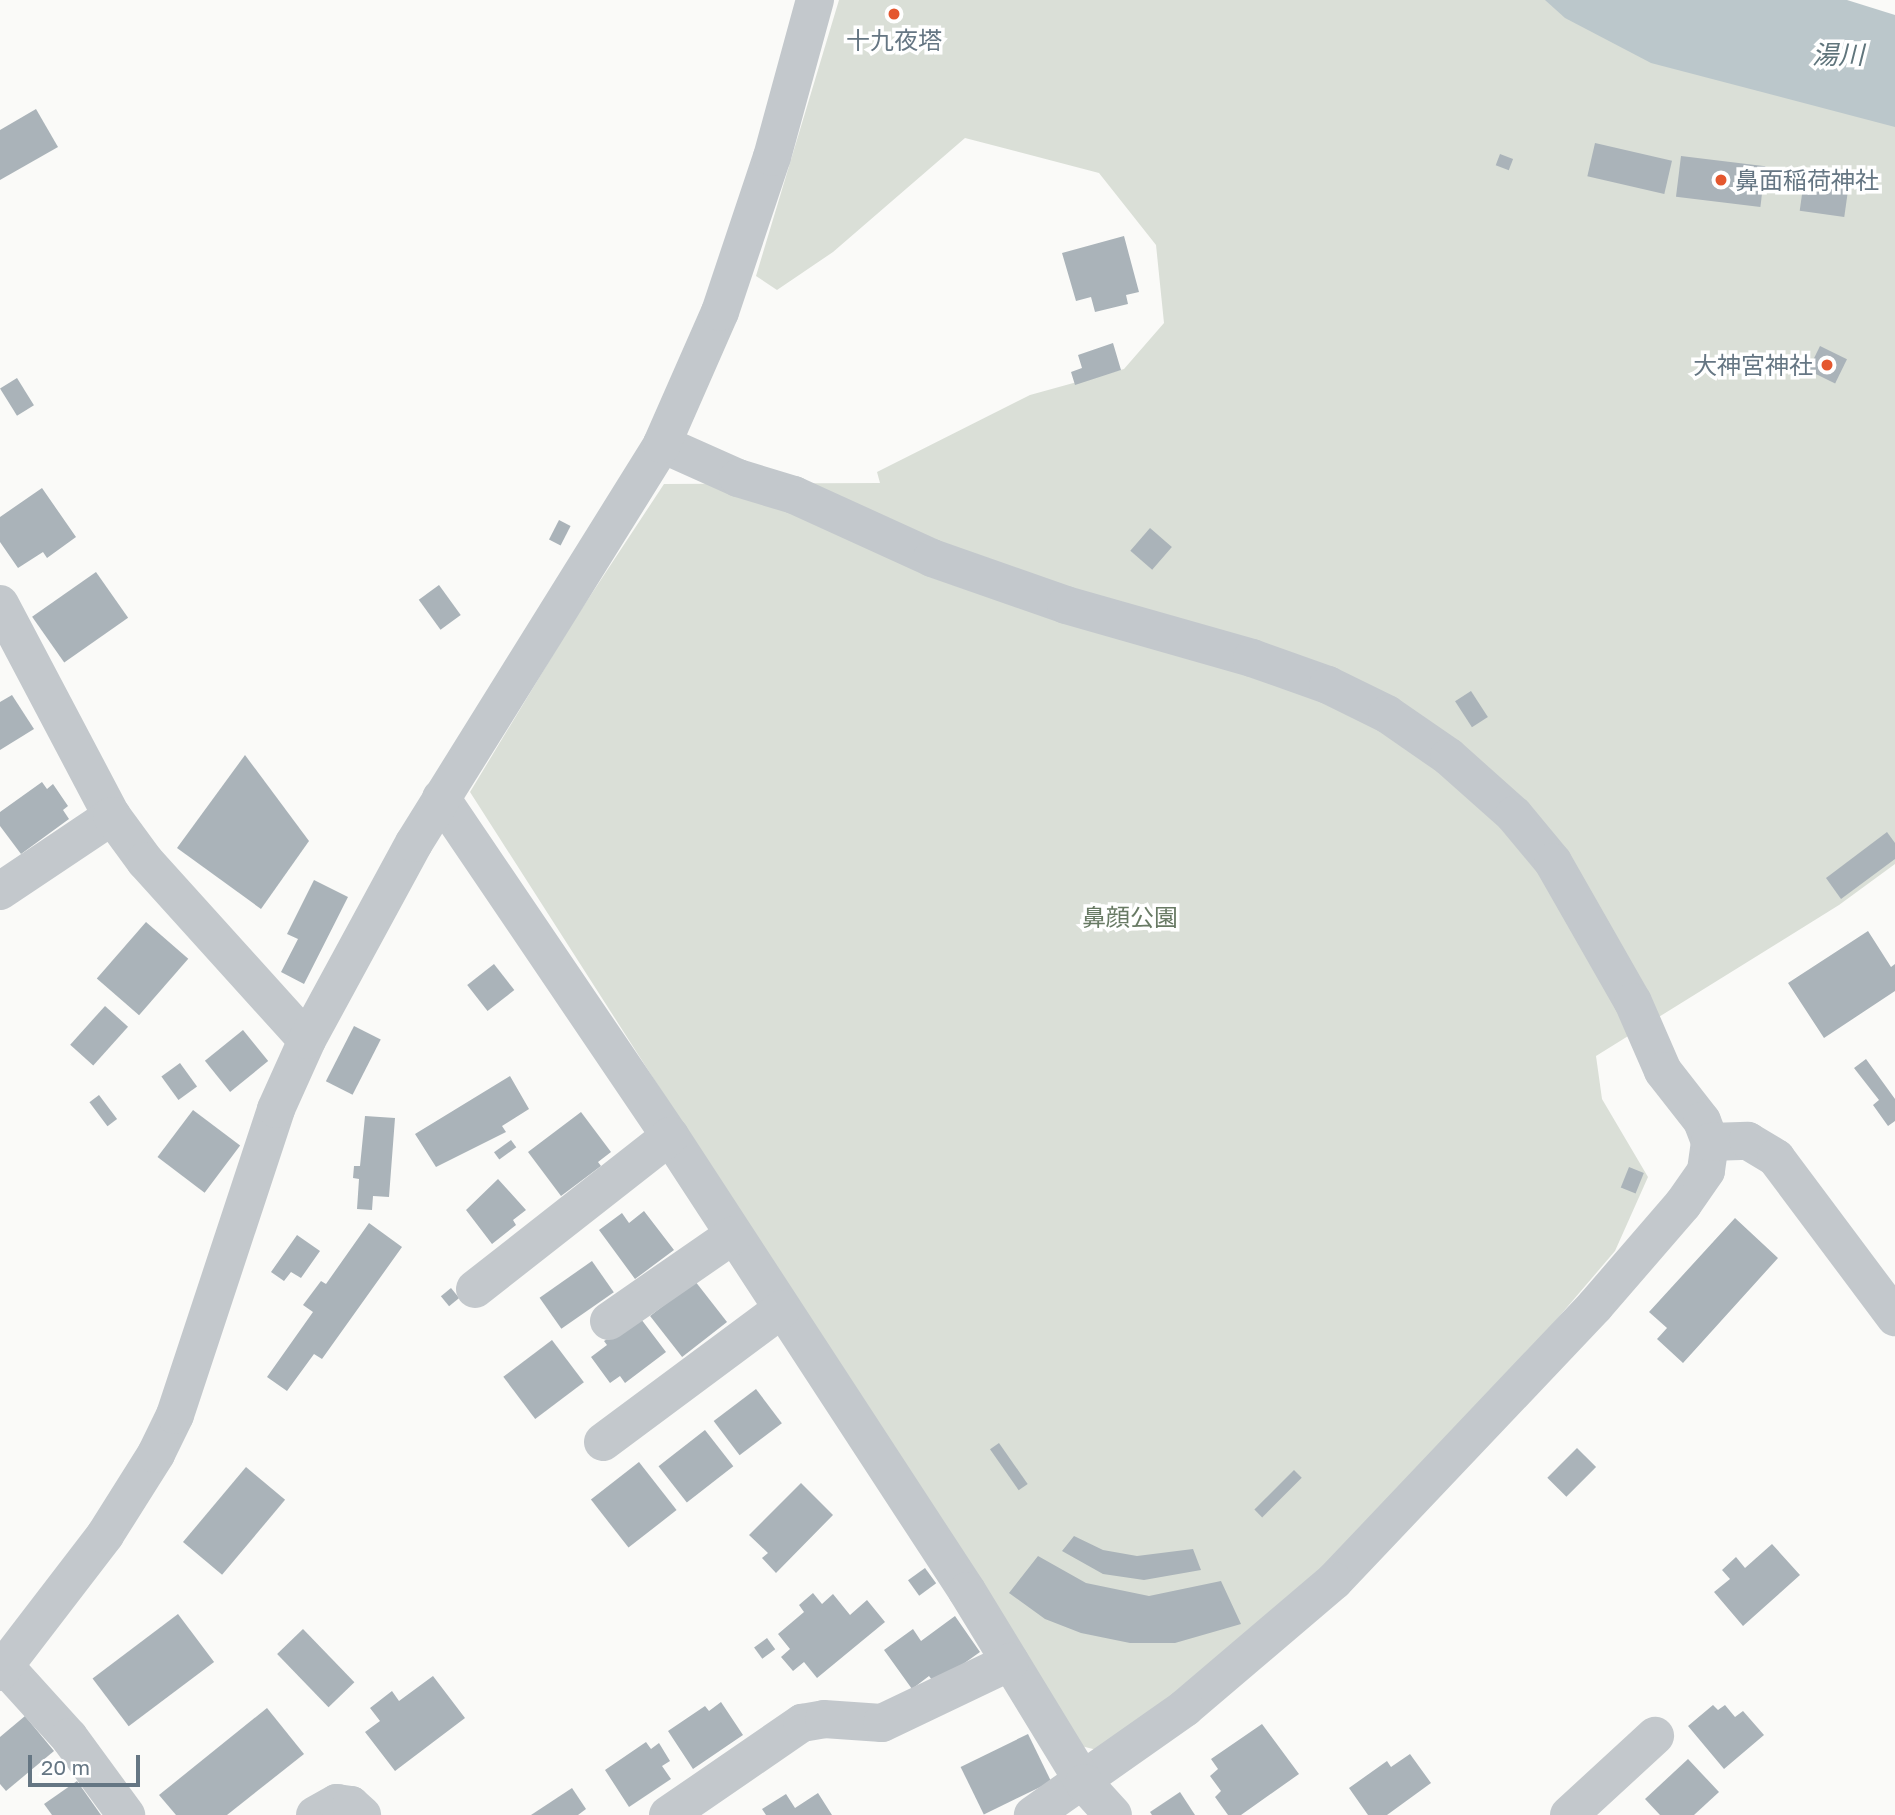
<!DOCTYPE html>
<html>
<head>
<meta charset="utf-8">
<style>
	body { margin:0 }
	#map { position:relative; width:1895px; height:1815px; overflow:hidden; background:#fafaf8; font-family:"Golos Text","Noto Sans JP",sans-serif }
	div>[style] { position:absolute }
	.green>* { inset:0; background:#dadfd7 }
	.water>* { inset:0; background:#bbc7cb }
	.building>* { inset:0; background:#aab3b9; transform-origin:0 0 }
	.minor>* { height:38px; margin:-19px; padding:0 19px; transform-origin:19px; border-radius:19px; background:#c3c8cc }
	.dots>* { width:19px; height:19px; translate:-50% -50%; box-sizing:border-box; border:4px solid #fff; border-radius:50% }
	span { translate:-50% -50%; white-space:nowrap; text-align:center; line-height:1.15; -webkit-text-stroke:7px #fff; paint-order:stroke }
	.poi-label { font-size:24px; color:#657683 }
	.left { translate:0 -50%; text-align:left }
	.right { translate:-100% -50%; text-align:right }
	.park-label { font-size:24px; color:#687a64 }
	.water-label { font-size:26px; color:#60757c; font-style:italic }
	.scale { position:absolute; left:28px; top:1755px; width:112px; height:32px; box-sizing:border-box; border:4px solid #657683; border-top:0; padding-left:9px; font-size:21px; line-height:24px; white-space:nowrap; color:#657683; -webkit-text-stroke:5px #fff; paint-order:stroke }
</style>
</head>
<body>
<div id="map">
	<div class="green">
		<i style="clip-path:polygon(839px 0,1564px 0,1895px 114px,1895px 864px,1839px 905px,1596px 1056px,1602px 1099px,1648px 1177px,1615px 1251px,1458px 1435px,1344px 1552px,1105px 1752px,1081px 1746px,470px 792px,571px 625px,664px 484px,880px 483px,877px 472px,1030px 395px,1124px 369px,1164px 323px,1156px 245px,1099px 173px,965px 138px,833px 252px,777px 290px,756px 276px)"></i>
	</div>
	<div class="water">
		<i style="clip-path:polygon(1545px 0,1847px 0,1895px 15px,1895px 127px,1651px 63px,1565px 18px)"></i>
	</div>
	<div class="building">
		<i style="clip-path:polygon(36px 109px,58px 147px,0 180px,0 130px)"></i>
		<i style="left:1595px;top:143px;width:79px;height:34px;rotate:13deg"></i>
		<i style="left:1500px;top:154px;width:14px;height:12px;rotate:21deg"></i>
		<i style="left:1681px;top:156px;width:85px;height:41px;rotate:7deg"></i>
		<i style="left:1805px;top:173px;width:45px;height:38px;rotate:8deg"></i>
		<i style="clip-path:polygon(1124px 236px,1139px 292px,1126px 295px,1128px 304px,1095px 312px,1091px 297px,1076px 301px,1062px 253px)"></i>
		<i style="clip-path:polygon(1113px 343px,1121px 370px,1075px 385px,1071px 372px,1082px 368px,1078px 355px)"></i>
		<i style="left:1820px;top:346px;width:30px;height:27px;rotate:26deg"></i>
		<i style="left:17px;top:378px;width:32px;height:20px;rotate:58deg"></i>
		<i style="clip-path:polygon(42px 488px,76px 537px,47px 558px,43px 552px,18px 568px,0 542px,0 517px)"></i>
		<i style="left:559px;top:520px;width:13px;height:22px;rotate:27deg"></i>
		<i style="left:1150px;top:528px;width:29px;height:30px;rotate:41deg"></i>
		<i style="left:96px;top:572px;width:56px;height:78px;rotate:55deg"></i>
		<i style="left:439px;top:585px;width:37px;height:25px;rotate:54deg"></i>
		<i style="left:1471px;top:691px;width:31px;height:19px;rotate:57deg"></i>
		<i style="clip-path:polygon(12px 695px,34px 729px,0 750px,0 702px)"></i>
		<i style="clip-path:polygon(245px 755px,309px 841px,261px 909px,177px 848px)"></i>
		<i style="clip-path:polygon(42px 782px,47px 789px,53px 784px,68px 806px,63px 810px,69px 819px,21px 854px,0 826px,0 812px)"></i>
		<i style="clip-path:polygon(1887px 832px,1895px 843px,1895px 859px,1841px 899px,1826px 878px)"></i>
		<i style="clip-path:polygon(314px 880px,348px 897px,304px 984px,281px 972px,298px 939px,287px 934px)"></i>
		<i style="left:146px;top:922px;width:56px;height:75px;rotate:41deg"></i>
		<i style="clip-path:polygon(1868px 931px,1891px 967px,1895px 964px,1895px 991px,1824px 1038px,1788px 983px)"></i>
		<i style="left:494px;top:964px;width:33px;height:34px;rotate:52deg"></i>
		<i style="left:105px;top:1006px;width:31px;height:52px;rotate:42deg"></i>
		<i style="left:354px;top:1026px;width:30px;height:62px;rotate:27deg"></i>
		<i style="left:243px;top:1030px;width:40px;height:49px;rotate:51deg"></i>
		<i style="clip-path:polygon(1866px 1059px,1895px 1099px,1895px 1121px,1888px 1126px,1873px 1105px,1879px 1100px,1854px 1068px)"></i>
		<i style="left:180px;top:1063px;width:29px;height:23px;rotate:54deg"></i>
		<i style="clip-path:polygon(510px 1076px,529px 1109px,502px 1126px,506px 1132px,436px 1167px,415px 1134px)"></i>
		<i style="left:99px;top:1095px;width:30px;height:12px;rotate:53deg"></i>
		<i style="left:193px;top:1110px;width:59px;height:59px;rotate:37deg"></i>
		<i style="clip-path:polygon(581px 1112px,611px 1152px,598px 1162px,601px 1166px,561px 1196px,528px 1152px)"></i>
		<i style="clip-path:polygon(365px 1116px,395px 1118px,389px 1197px,373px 1196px,372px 1210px,357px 1209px,359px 1179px,353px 1178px,354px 1166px,360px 1166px)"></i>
		<i style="left:511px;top:1140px;width:9px;height:21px;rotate:54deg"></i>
		<i style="left:1629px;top:1167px;width:16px;height:22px;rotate:22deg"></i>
		<i style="clip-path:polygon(498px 1179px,526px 1210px,513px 1220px,516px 1225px,492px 1244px,466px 1210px)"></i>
		<i style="clip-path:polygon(644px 1211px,674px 1250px,635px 1279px,599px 1230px,622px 1213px,629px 1223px)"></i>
		<i style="clip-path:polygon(1735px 1218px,1778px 1258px,1683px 1363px,1657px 1339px,1667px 1328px,1649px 1312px)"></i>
		<i style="clip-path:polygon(369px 1223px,402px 1247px,322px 1359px,314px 1354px,287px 1391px,267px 1377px,313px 1312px,303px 1305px,321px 1281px,326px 1284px)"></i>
		<i style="clip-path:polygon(297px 1235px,320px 1251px,301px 1278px,291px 1272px,284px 1281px,271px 1272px)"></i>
		<i style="left:592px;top:1261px;width:38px;height:64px;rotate:55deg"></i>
		<i style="left:695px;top:1281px;width:52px;height:57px;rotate:52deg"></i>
		<i style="left:451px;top:1288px;width:13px;height:13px;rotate:51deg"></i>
		<i style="clip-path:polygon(641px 1319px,666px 1352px,625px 1383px,620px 1376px,610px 1383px,591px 1357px,607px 1345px,604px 1341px)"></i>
		<i style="left:552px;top:1340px;width:53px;height:61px;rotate:53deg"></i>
		<i style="left:756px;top:1389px;width:43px;height:53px;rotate:53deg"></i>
		<i style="left:705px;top:1430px;width:46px;height:59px;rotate:52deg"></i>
		<i style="left:999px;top:1443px;width:50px;height:11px;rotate:55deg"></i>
		<i style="left:1577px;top:1448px;width:27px;height:42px;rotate:45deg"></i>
		<i style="left:639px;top:1462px;width:61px;height:61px;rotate:52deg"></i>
		<i style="left:246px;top:1467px;width:51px;height:98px;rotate:40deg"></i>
		<i style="left:1294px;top:1470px;width:11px;height:56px;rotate:45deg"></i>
		<i style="clip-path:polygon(801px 1483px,833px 1515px,776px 1573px,762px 1558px,768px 1553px,749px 1535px)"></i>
		<i style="clip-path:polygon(1074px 1536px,1103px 1550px,1137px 1556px,1193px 1549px,1201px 1570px,1144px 1580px,1103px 1574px,1062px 1551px)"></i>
		<i style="clip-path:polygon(1772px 1544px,1800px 1575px,1743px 1626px,1714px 1592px,1730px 1579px,1722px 1570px,1736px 1557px,1745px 1568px)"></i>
		<i style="clip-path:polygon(1038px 1556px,1086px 1583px,1149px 1596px,1221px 1581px,1241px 1624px,1175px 1643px,1130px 1643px,1081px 1633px,1045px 1619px,1009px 1593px)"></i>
		<i style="left:925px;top:1568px;width:19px;height:21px;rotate:54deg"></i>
		<i style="clip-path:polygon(813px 1593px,822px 1604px,833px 1594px,850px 1615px,867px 1600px,885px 1622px,817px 1678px,804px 1662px,793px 1671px,781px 1657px,790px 1649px,778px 1634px,804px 1612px,799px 1605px)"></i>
		<i style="left:178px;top:1614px;width:60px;height:107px;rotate:53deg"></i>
		<i style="clip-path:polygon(955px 1616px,980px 1652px,935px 1684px,929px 1676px,912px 1689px,884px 1650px,913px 1629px,921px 1641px)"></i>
		<i style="left:303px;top:1629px;width:74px;height:36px;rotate:46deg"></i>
		<i style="left:767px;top:1638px;width:14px;height:16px;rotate:54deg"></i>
		<i style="clip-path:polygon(433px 1676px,465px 1718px,395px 1771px,365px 1732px,380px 1721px,370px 1708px,392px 1691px,399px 1701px)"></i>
		<i style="clip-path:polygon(721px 1702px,743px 1735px,693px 1769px,668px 1731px,705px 1706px,709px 1711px)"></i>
		<i style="clip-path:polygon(1713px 1705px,1718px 1710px,1725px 1705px,1735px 1717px,1743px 1711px,1764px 1735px,1724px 1769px,1688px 1726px)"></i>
		<i style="clip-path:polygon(267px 1708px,304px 1754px,227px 1815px,176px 1815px,159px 1795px)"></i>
		<i style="clip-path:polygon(25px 1716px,54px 1751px,6px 1791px,0 1784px,0 1737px)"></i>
		<i style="clip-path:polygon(1262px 1724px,1299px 1774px,1241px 1815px,1228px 1815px,1215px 1797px,1221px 1791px,1210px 1776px,1218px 1769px,1211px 1759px)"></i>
		<i style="left:1028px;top:1734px;width:53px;height:75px;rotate:64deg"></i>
		<i style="clip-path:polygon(646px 1742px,651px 1749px,659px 1743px,670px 1761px,662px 1766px,671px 1779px,629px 1807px,605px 1770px)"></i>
		<i style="clip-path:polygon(1410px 1754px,1431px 1783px,1387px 1815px,1368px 1815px,1349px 1788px,1387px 1761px,1391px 1767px)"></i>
		<i style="clip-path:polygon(1688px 1759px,1719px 1792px,1694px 1815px,1660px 1815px,1645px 1799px)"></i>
		<i style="clip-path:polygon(77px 1781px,101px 1815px,52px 1815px,44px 1804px)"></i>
		<i style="clip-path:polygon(572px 1788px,586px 1809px,578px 1815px,531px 1815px)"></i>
		<i style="clip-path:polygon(1180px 1792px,1195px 1815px,1152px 1815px,1150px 1812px)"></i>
		<i style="clip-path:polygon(818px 1793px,832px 1815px,766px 1815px,762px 1809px,786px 1794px,795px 1808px)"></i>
	</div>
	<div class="minor">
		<i style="left:662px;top:444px;width:83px;rotate:24.1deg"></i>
		<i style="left:738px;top:478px;width:59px;rotate:16.9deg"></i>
		<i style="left:794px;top:495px;width:152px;rotate:24.5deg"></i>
		<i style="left:932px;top:558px;width:142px;rotate:19.3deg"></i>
		<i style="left:1066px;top:605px;width:193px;rotate:15.9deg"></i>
		<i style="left:1252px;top:658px;width:81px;rotate:19.6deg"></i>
		<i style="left:1328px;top:685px;width:66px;rotate:26.2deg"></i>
		<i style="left:1387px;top:714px;width:75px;rotate:34.7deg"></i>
		<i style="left:1449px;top:757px;width:87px;rotate:41.7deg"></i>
		<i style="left:1514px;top:815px;width:61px;rotate:50.3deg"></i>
		<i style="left:1553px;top:862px;width:161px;rotate:60.3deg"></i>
		<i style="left:1633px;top:1002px;width:75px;rotate:66.5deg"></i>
		<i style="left:1663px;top:1071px;width:63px;rotate:52deg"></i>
		<i style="left:1702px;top:1121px;width:22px;rotate:69deg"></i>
		<i style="left:1710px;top:1142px;width:29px;rotate:98deg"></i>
		<i style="left:1706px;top:1171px;width:40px;rotate:124.9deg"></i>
		<i style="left:1683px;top:1204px;width:135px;rotate:130.8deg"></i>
		<i style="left:1595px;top:1306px;width:379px;rotate:133.5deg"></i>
		<i style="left:1334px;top:1581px;width:196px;rotate:139.6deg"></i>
		<i style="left:1185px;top:1708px;width:186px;rotate:144.9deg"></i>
		<i style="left:0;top:604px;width:240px;rotate:62.2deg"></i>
		<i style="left:441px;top:798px;width:408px;rotate:55.9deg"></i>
		<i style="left:670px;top:1136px;width:543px;rotate:56.87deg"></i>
		<i style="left:967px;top:1591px;width:225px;rotate:58.6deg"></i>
		<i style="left:1084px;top:1783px;width:43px;rotate:47.8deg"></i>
		<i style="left:0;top:891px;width:135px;rotate:-33.8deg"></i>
		<i style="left:112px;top:816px;width:56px;rotate:53.7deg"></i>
		<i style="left:145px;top:861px;width:241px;rotate:47.9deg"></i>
		<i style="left:1710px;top:1142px;width:38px;rotate:-2deg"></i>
		<i style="left:1748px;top:1141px;width:33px;rotate:31deg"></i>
		<i style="left:1776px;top:1158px;width:199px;rotate:53.2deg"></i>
		<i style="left:475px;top:1289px;width:248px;rotate:-38.1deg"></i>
		<i style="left:609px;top:1321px;width:151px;rotate:-34.7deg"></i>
		<i style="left:603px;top:1442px;width:223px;rotate:-36.6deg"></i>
		<i style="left:0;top:1661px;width:103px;rotate:47.8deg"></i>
		<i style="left:69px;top:1737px;width:97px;rotate:53.8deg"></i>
		<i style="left:0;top:1672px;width:173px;rotate:-52.5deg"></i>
		<i style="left:105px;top:1535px;width:96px;rotate:-57.8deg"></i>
		<i style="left:156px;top:1454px;width:43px;rotate:-64deg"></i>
		<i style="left:175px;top:1415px;width:322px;rotate:-71.7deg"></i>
		<i style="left:276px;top:1109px;width:76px;rotate:-65.8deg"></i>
		<i style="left:307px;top:1040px;width:224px;rotate:-61.5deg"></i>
		<i style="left:414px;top:843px;width:470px;rotate:-58.1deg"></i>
		<i style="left:662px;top:444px;width:144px;rotate:-66.3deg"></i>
		<i style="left:720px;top:312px;width:163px;rotate:-71.5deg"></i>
		<i style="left:772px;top:157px;width:163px;rotate:-74.7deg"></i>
		<i style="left:315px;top:1815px;width:25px;rotate:-29deg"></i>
		<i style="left:337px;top:1803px;width:14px;rotate:8deg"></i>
		<i style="left:351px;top:1805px;width:15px;rotate:42deg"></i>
		<i style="left:668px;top:1815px;width:163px;rotate:-34.5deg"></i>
		<i style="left:802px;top:1723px;width:22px;rotate:-10deg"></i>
		<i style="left:824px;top:1719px;width:58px;rotate:3.9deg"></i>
		<i style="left:882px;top:1723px;width:142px;rotate:-25.5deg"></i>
		<i style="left:1569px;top:1815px;width:117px;rotate:-42.6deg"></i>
	</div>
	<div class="dots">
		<i style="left:894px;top:14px;background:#e4572e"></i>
		<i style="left:1721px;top:180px;background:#e4572e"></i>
		<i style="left:1827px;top:365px;background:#e4572e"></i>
	</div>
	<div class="poi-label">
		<span style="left:894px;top:40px">十九夜塔</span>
		<span class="left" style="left:1735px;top:180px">鼻面稲荷神社</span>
		<span class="right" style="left:1813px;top:365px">大神宮神社</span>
	</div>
	<div class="park-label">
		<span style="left:1130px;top:917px">鼻顔公園</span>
	</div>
	<div class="water-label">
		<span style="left:1838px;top:55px">湯川</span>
	</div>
	<div class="scale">20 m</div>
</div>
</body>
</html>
